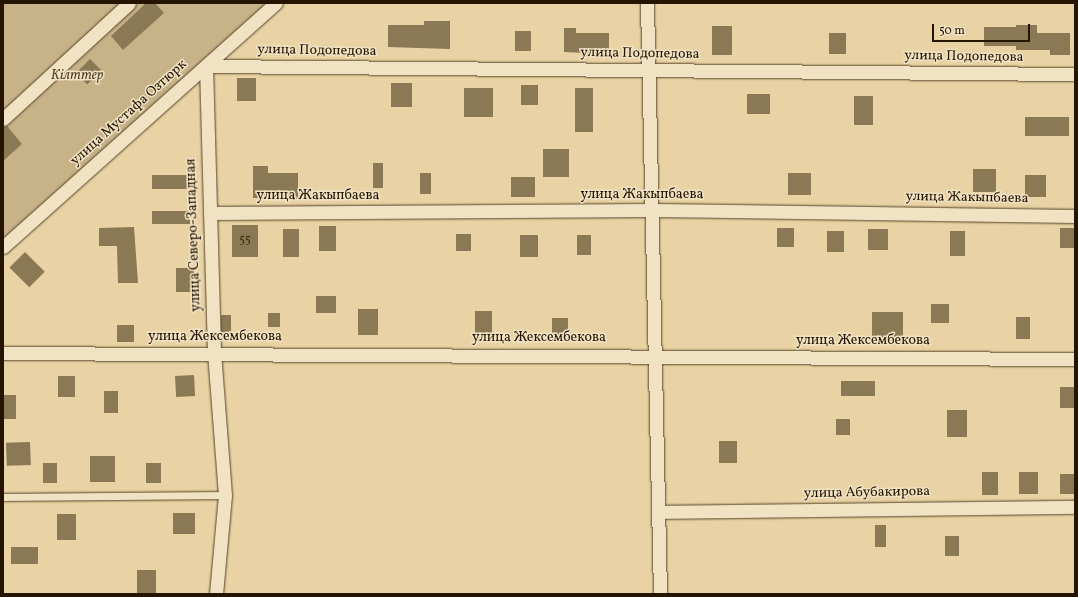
<!DOCTYPE html>
<html>
<head>
<meta charset="utf-8">
<style>
	body { margin:0 }
	#map { position:relative; width:1078px; height:597px; overflow:hidden; background:#e9d3a4; font-family:Vollkorn,serif }
	div>[style] { position:absolute }
	.green>* { inset:0; background:#c8b388 }
	.building>* { inset:0; background:#8b7855; transform-origin:0 0 }
	.roads { filter:drop-shadow(0 0 1px #564429) drop-shadow(0 0 1px #564429) }
	.lane>* { height:7px; margin:-3.5px; padding:0 3.5px; transform-origin:3.5px; border-radius:3.5px; background:#f1e2c4 }
	.street>* { height:13px; margin:-6.5px; padding:0 6.5px; transform-origin:6.5px; border-radius:6.5px; background:#f1e2c4 }
	span { translate:-50% -50%; white-space:nowrap; text-align:center; line-height:1.15; -webkit-text-stroke:3px #f1e2c4; paint-order:stroke }
	.number-label { font-size:12px; color:#3e2e15 }
	.number-label span { -webkit-text-stroke-width:0 }
	.street-label { font-size:14px; color:#251500 }
	.park-label { font-size:14px; color:#564429; font-style:italic }
	.frame { position:absolute; inset:0; border:4px solid #251500; pointer-events:none }
	.scale { position:absolute; left:932px; top:24px; width:98px; height:18px; box-sizing:border-box; border:2px solid #251500; border-top:0; padding-left:5px; font-size:12px; line-height:14px; white-space:nowrap; color:#251500; -webkit-text-stroke:3px #f1e2c4; paint-order:stroke }
</style>
</head>
<body>
<div id="map">
	<div class="green">
		<i style="clip-path:polygon(3px 3px,271px 3px,3px 239px)"></i>
	</div>
	<div class="building">
		<i style="clip-path:polygon(146px 3px,155px 3px,164px 13px,123px 50px,111px 36px)"></i>
		<i style="clip-path:polygon(424px 21px,450px 21px,450px 49px,388px 47px,388px 25px,424px 25px)"></i>
		<i style="clip-path:polygon(1016px 25px,1037px 25px,1037px 33px,1070px 33px,1070px 55px,1050px 55px,1050px 50px,1016px 50px,1016px 46px,984px 46px,984px 27px,1016px 27px)"></i>
		<i style="left:712px;top:26px;width:20px;height:29px"></i>
		<i style="clip-path:polygon(564px 28px,576px 28px,576px 33px,609px 33px,609px 54px,564px 52px)"></i>
		<i style="left:515px;top:31px;width:16px;height:20px"></i>
		<i style="left:829px;top:33px;width:17px;height:21px"></i>
		<i style="left:90px;top:59px;width:16px;height:20px;rotate:45deg"></i>
		<i style="left:237px;top:78px;width:19px;height:23px"></i>
		<i style="left:391px;top:83px;width:21px;height:24px"></i>
		<i style="left:521px;top:85px;width:17px;height:20px"></i>
		<i style="left:464px;top:88px;width:29px;height:29px"></i>
		<i style="left:575px;top:88px;width:18px;height:44px"></i>
		<i style="left:747px;top:94px;width:23px;height:20px"></i>
		<i style="left:854px;top:96px;width:19px;height:29px"></i>
		<i style="left:1025px;top:117px;width:44px;height:19px"></i>
		<i style="clip-path:polygon(7px 126px,22px 144px,3px 161px,3px 127px)"></i>
		<i style="left:543px;top:149px;width:26px;height:28px"></i>
		<i style="left:373px;top:163px;width:10px;height:25px"></i>
		<i style="clip-path:polygon(253px 166px,268px 166px,268px 173px,298px 173px,298px 199px,253px 198px)"></i>
		<i style="left:973px;top:169px;width:23px;height:23px"></i>
		<i style="left:420px;top:173px;width:11px;height:21px"></i>
		<i style="left:788px;top:173px;width:23px;height:22px"></i>
		<i style="left:152px;top:175px;width:36px;height:14px"></i>
		<i style="left:1025px;top:175px;width:21px;height:22px"></i>
		<i style="left:511px;top:177px;width:24px;height:20px"></i>
		<i style="left:152px;top:211px;width:38px;height:13px"></i>
		<i style="left:232px;top:225px;width:26px;height:32px"></i>
		<i style="left:319px;top:226px;width:17px;height:25px"></i>
		<i style="clip-path:polygon(134px 227px,138px 283px,118px 283px,117px 246px,99px 246px,99px 228px)"></i>
		<i style="left:777px;top:228px;width:17px;height:19px"></i>
		<i style="left:1060px;top:228px;width:15px;height:20px"></i>
		<i style="left:283px;top:229px;width:16px;height:28px"></i>
		<i style="left:868px;top:229px;width:20px;height:21px"></i>
		<i style="left:827px;top:231px;width:17px;height:21px"></i>
		<i style="left:950px;top:231px;width:15px;height:25px"></i>
		<i style="left:456px;top:234px;width:15px;height:17px"></i>
		<i style="left:520px;top:235px;width:18px;height:22px"></i>
		<i style="left:577px;top:235px;width:14px;height:20px"></i>
		<i style="left:25px;top:252px;width:28px;height:22px;rotate:45deg"></i>
		<i style="left:176px;top:268px;width:18px;height:24px"></i>
		<i style="left:316px;top:296px;width:20px;height:17px"></i>
		<i style="left:931px;top:304px;width:18px;height:19px"></i>
		<i style="left:358px;top:309px;width:20px;height:26px"></i>
		<i style="left:475px;top:311px;width:17px;height:23px"></i>
		<i style="left:872px;top:312px;width:31px;height:25px"></i>
		<i style="left:268px;top:313px;width:12px;height:14px"></i>
		<i style="left:221px;top:315px;width:10px;height:23px"></i>
		<i style="left:1016px;top:317px;width:14px;height:22px"></i>
		<i style="left:552px;top:318px;width:16px;height:18px"></i>
		<i style="left:117px;top:325px;width:17px;height:17px"></i>
		<i style="left:194px;top:375px;width:21px;height:19px;rotate:87deg"></i>
		<i style="left:58px;top:376px;width:17px;height:21px"></i>
		<i style="left:841px;top:381px;width:34px;height:15px"></i>
		<i style="left:1060px;top:387px;width:15px;height:21px"></i>
		<i style="left:104px;top:391px;width:14px;height:22px"></i>
		<i style="left:3px;top:395px;width:13px;height:24px"></i>
		<i style="left:947px;top:410px;width:20px;height:27px"></i>
		<i style="left:836px;top:419px;width:14px;height:16px"></i>
		<i style="left:719px;top:441px;width:18px;height:22px"></i>
		<i style="left:30px;top:442px;width:23px;height:24px;rotate:88deg"></i>
		<i style="left:90px;top:456px;width:25px;height:26px"></i>
		<i style="left:43px;top:463px;width:14px;height:20px"></i>
		<i style="left:146px;top:463px;width:15px;height:20px"></i>
		<i style="left:982px;top:472px;width:16px;height:23px"></i>
		<i style="left:1019px;top:472px;width:19px;height:22px"></i>
		<i style="left:1060px;top:474px;width:15px;height:20px"></i>
		<i style="left:195px;top:513px;width:21px;height:22px;rotate:90deg"></i>
		<i style="left:57px;top:514px;width:19px;height:26px"></i>
		<i style="left:875px;top:525px;width:11px;height:22px"></i>
		<i style="left:945px;top:536px;width:14px;height:20px"></i>
		<i style="left:38px;top:547px;width:17px;height:27px;rotate:90deg"></i>
		<i style="left:137px;top:570px;width:19px;height:24px"></i>
	</div>
	<div class="roads">
		<div class="lane">
			<i style="left:3px;top:497px;width:222px;rotate:-0.5deg"></i>
		</div>
		<div class="street">
			<i style="left:647px;top:3px;width:591px;rotate:88.74deg"></i>
			<i style="left:3px;top:119px;width:171px;rotate:-42.6deg"></i>
			<i style="left:210px;top:213px;width:442px;rotate:-0.4deg"></i>
			<i style="left:652px;top:210px;width:423px;rotate:0.8deg"></i>
			<i style="left:3px;top:247px;width:366px;rotate:-41.8deg"></i>
			<i style="left:3px;top:353px;width:1072px;rotate:0.32deg"></i>
			<i style="left:659px;top:512px;width:416px;rotate:-0.7deg"></i>
			<i style="left:216px;top:594px;width:99px;rotate:-84.8deg"></i>
			<i style="left:225px;top:495px;width:143px;rotate:-94.4deg"></i>
			<i style="left:214px;top:352px;width:286px;rotate:-91.6deg"></i>
			<i style="left:206px;top:66px;width:869px;rotate:0.53deg"></i>
		</div>
	</div>
	<div class="number-label">
		<span style="left:245px;top:241px">55</span>
	</div>
	<div class="street-label">
		<span style="left:317px;top:51px;rotate:1deg">улица Подопедова</span>
		<span style="left:640px;top:54px;rotate:1deg">улица Подопедова</span>
		<span style="left:964px;top:57px;rotate:1deg">улица Подопедова</span>
		<span style="left:129px;top:113px;rotate:-42deg">улица Мустафа Озтюрк</span>
		<span style="left:642px;top:195px">улица Жакыпбаева</span>
		<span style="left:318px;top:196px">улица Жакыпбаева</span>
		<span style="left:967px;top:198px;rotate:1deg">улица Жакыпбаева</span>
		<span style="left:194px;top:235px;rotate:-92deg">улица Северо-Западная</span>
		<span style="left:215px;top:337px">улица Жексембекова</span>
		<span style="left:539px;top:338px">улица Жексембекова</span>
		<span style="left:863px;top:341px">улица Жексембекова</span>
		<span style="left:867px;top:493px;rotate:-1deg">улица Абубакирова</span>
	</div>
	<div class="park-label">
		<span style="left:77px;top:76px">Кілттер</span>
	</div>
	<div class="frame"></div>
	<div class="scale">50 m</div>
</div>
</body>
</html>
